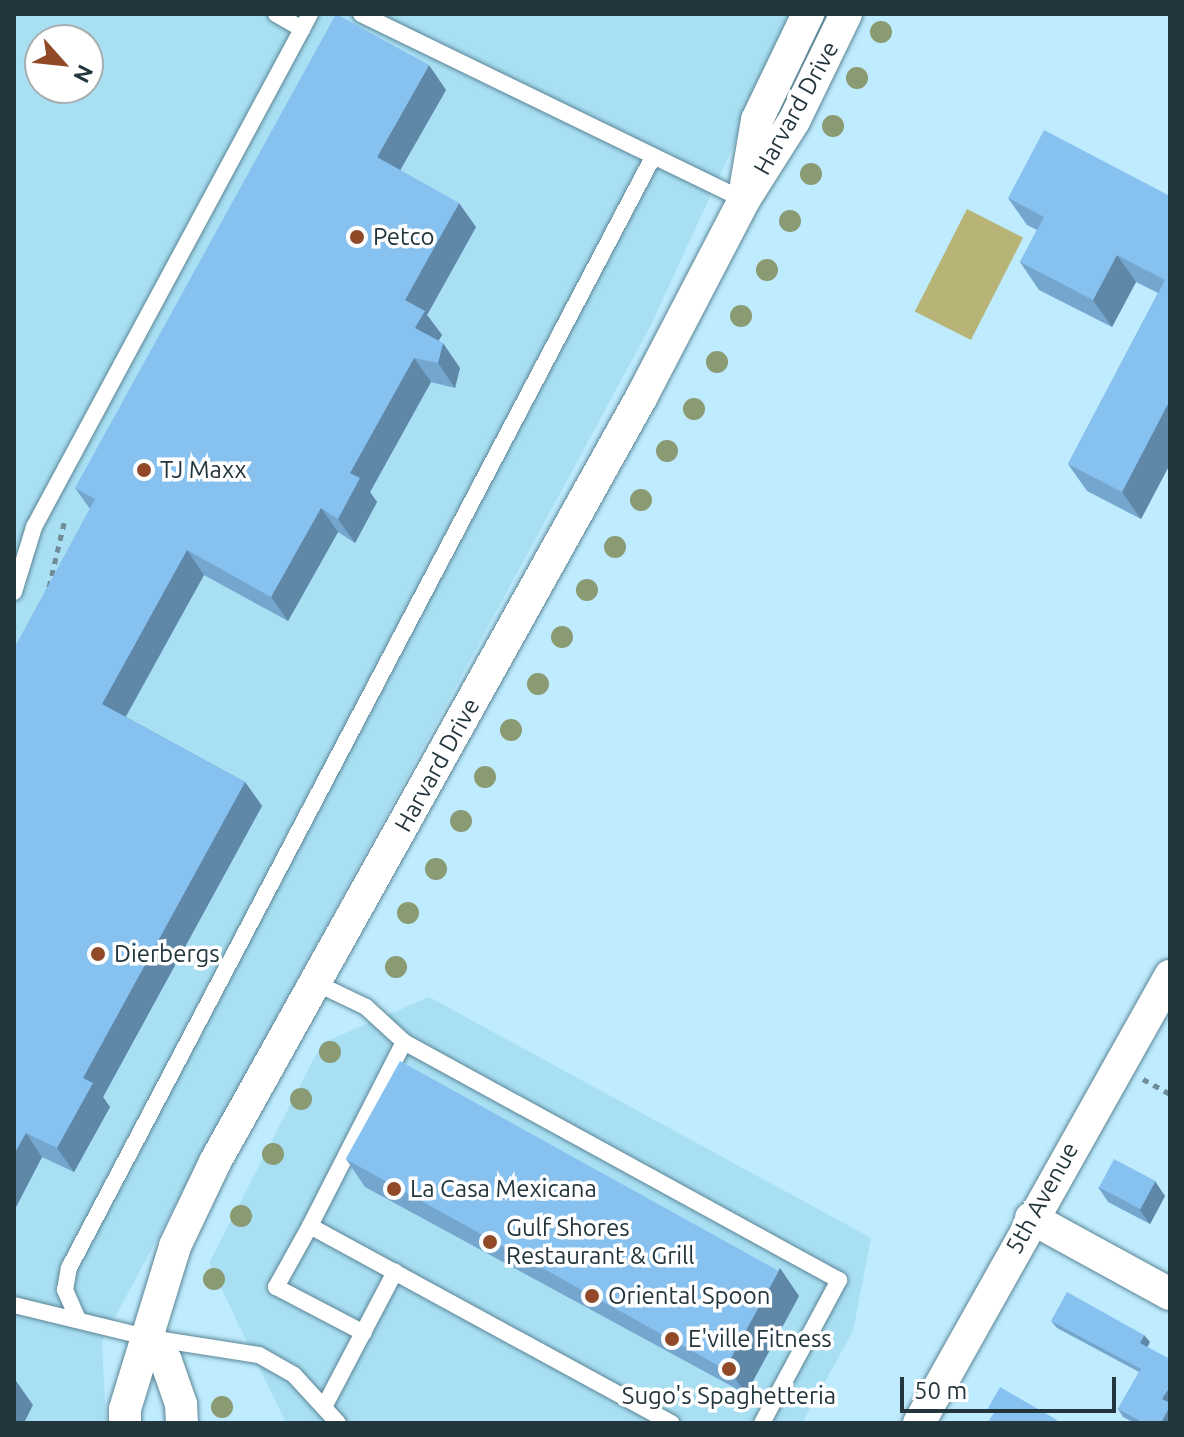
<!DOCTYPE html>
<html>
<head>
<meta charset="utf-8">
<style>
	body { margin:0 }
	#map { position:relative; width:1184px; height:1437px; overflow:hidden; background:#beebfd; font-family:Ubuntu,sans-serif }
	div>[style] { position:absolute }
	.built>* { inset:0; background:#a9dff3 }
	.green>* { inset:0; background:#b8b377; transform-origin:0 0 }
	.path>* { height:5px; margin-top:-2.5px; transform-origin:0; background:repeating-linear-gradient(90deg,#6f8e9a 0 6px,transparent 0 12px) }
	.roads { filter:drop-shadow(0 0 2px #5b8595) drop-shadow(0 0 2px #5b8595) }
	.service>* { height:16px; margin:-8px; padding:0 8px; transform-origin:8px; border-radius:8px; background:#fff }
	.minor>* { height:32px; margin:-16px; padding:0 16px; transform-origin:16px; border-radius:16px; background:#fff }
	.trees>* { width:22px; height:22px; margin:-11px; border-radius:50%; background:#8a9a72 }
	.wall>* { inset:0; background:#74a6ce }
	.shaded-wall>* { inset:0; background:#5e87a8 }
	.building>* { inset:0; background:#87c1f0; transform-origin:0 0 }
	.dots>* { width:22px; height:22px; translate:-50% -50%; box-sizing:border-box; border:4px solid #fff; border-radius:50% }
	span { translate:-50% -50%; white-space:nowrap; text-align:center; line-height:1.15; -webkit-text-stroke:7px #fff; paint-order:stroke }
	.street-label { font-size:24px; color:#24363d }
	.poi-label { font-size:24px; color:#24363d }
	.left { translate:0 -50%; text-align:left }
	.frame { position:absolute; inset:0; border:16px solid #24363d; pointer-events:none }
	.north { position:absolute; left:24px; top:24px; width:80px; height:80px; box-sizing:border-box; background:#fff; border:2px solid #a7afb1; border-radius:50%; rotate:117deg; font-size:22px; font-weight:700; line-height:32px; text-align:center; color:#24363d }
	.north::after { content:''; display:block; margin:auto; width:28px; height:36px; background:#914927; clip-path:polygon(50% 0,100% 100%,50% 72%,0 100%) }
	.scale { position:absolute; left:900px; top:1377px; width:216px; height:36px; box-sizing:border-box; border:4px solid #24363d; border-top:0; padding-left:10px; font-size:24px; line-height:28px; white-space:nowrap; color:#24363d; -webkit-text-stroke:6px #fff; paint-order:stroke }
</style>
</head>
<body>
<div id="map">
	<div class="built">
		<i style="clip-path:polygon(evenodd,14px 14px,794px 14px,651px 325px,102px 1341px,106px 1423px,14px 1423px,14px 14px,40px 40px,88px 40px,88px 88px,40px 88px,40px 40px)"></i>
		<i style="clip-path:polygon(429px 997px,871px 1238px,853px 1331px,802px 1423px,286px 1423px,209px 1263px,322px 1043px)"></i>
	</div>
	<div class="green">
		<i style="left:967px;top:209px;width:63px;height:115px;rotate:27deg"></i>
	</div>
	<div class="path">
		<i style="left:49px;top:587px;width:70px;rotate:-76.8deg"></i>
		<i style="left:1143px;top:1079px;width:31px;rotate:29deg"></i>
	</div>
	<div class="roads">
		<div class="service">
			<i style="left:361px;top:14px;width:426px;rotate:25.9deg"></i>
			<i style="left:302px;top:29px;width:17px;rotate:-62deg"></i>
			<i style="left:14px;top:592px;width:68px;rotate:-72.9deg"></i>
			<i style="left:34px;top:527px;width:566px;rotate:-61.71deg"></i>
			<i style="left:302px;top:29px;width:30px;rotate:-150deg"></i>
			<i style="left:316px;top:983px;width:55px;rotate:25.6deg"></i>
			<i style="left:366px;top:1007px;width:52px;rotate:42.6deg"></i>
			<i style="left:404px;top:1042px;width:496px;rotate:28.7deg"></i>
			<i style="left:839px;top:1280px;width:162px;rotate:118.3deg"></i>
			<i style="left:404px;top:1042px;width:207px;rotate:117.1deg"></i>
			<i style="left:310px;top:1226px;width:412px;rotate:28.6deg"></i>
			<i style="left:310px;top:1226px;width:70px;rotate:119.1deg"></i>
			<i style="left:276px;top:1287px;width:99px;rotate:27.6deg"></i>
			<i style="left:14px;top:1305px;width:140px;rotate:13.6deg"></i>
			<i style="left:150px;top:1338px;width:110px;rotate:8.9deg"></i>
			<i style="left:259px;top:1355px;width:40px;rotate:29.7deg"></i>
			<i style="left:294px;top:1375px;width:65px;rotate:47.5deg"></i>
			<i style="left:77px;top:1317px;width:30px;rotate:-114deg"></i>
			<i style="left:65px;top:1290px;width:22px;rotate:-80deg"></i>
			<i style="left:69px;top:1268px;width:1255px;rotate:-62.27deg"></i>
			<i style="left:324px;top:1407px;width:153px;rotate:-62.3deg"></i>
		</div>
		<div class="minor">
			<i style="left:746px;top:185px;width:66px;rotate:-80.4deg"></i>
			<i style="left:757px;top:120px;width:118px;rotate:-64.3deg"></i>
			<i style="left:1031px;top:1218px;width:158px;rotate:28.7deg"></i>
			<i style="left:150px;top:1338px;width:28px;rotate:55deg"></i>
			<i style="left:166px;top:1361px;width:46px;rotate:70.8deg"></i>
			<i style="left:181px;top:1404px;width:19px;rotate:87deg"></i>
			<i style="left:125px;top:1423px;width:14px;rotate:-90deg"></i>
			<i style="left:125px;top:1409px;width:170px;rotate:-72.9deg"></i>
			<i style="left:175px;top:1246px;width:93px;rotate:-64.5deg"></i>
			<i style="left:215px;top:1162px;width:877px;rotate:-60.86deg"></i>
			<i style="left:642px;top:396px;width:221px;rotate:-62.5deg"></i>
			<i style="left:744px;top:200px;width:93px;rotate:-57.7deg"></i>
			<i style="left:794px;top:121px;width:119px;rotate:-64.1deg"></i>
			<i style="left:919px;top:1423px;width:513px;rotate:-60.68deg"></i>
		</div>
	</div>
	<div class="trees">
		<i style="left:881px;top:32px"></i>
		<i style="left:857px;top:78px"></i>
		<i style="left:833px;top:126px"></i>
		<i style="left:811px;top:174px"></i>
		<i style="left:790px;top:221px"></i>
		<i style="left:767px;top:270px"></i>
		<i style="left:741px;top:316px"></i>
		<i style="left:717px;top:362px"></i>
		<i style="left:694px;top:409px"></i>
		<i style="left:667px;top:451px"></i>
		<i style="left:641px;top:500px"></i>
		<i style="left:615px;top:547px"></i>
		<i style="left:587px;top:590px"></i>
		<i style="left:562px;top:637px"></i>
		<i style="left:538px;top:684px"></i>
		<i style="left:511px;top:730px"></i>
		<i style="left:485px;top:777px"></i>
		<i style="left:461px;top:821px"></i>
		<i style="left:436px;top:869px"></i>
		<i style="left:408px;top:913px"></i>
		<i style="left:396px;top:967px"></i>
		<i style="left:330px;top:1052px"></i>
		<i style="left:301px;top:1099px"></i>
		<i style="left:273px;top:1154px"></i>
		<i style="left:241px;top:1216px"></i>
		<i style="left:214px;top:1279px"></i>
		<i style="left:222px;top:1407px"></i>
	</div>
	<div class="wall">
		<i style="clip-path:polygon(446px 90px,400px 170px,476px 227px,427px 315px,442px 335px,438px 341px,460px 368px,455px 388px,431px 382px,370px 492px,377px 502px,355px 543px,338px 532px,288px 621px,204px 575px,126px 717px,245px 782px,262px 806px,103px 1097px,110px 1107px,74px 1172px,42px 1157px,16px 1207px,14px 1206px,14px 649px,90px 509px,75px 488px)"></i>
		<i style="clip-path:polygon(1170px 196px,1170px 464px,1141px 519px,1087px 491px,1068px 464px,1158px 293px,1136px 282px,1112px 327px,1039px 290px,1020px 262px,1037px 230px,1027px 225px,1008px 198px)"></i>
		<i style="clip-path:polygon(346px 1159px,799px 1296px,746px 1394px,365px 1187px)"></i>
		<i style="clip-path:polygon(1098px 1187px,1165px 1196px,1150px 1224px,1108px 1202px)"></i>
		<i style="clip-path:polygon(1051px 1321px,1150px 1342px,1147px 1347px,1169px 1403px,1170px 1423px,1135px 1423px,1123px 1417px,1118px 1409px,1139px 1372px,1057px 1328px)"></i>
	</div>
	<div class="shaded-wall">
		<i style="clip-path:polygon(429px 65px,446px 90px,394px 181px,377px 157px)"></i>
		<i style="clip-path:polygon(459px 203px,476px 227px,427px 315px,442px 335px,432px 352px,415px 328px,405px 300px)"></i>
		<i style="clip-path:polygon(1117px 255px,1136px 282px,1112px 327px,1093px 300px)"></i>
		<i style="clip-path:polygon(443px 343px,460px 368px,455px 388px,438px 363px)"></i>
		<i style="clip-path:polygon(414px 358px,431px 382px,370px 492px,377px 502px,355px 543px,338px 519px,350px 473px)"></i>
		<i style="clip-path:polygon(1170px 400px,1170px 464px,1141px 519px,1122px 492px)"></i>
		<i style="clip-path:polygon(321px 508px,338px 532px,288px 621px,271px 597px)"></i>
		<i style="clip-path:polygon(187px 550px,204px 575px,119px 728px,102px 704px)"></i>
		<i style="clip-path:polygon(245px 782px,262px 806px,103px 1097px,110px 1107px,74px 1172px,57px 1148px,83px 1078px)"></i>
		<i style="clip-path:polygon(26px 1133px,42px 1157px,16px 1207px,14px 1204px,14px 1154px)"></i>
		<i style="clip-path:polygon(1155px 1181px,1165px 1196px,1150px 1224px,1139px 1209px)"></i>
		<i style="clip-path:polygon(780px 1268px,799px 1296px,746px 1394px,727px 1366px)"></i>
		<i style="clip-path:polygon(1144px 1335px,1150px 1342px,1145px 1351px,1140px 1343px)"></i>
		<i style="clip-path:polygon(14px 1378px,33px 1405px,24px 1423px,14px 1423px)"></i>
		<i style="clip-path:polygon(1170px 1386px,1170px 1402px,1167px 1406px,1162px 1399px)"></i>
		<i style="clip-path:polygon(1170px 1406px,1170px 1423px,1161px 1423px)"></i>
	</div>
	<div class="building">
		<i style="clip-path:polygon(336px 14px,429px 65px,377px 157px,459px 203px,405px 300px,425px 311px,415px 328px,443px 343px,438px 363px,414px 358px,350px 473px,360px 478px,338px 519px,321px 508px,271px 597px,187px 550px,102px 704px,245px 782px,83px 1078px,93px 1083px,57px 1148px,26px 1133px,14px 1154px,14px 649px,95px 499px,75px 488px)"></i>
		<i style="clip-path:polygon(1044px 130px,1170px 196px,1170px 400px,1122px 492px,1068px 464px,1165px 280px,1117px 255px,1093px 300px,1020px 262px,1044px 217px,1008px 198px)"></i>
		<i style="left:400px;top:1061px;width:433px;height:112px;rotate:29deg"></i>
		<i style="left:1114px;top:1159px;width:47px;height:32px;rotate:28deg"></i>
		<i style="clip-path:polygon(1067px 1292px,1144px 1335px,1140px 1343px,1170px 1359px,1170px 1386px,1162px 1399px,1170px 1403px,1170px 1406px,1161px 1423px,1144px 1423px,1118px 1409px,1141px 1369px,1051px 1321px)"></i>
		<i style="clip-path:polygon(1000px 1387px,1057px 1420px,1056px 1423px,987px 1423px,994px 1413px,987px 1410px)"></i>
	</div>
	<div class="dots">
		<i style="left:357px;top:237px;background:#914927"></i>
		<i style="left:144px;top:470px;background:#914927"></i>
		<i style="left:98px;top:954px;background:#914927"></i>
		<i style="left:394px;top:1189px;background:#914927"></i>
		<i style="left:490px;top:1242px;background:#914927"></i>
		<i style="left:592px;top:1296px;background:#914927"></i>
		<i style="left:672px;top:1339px;background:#914927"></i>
		<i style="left:729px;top:1369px;background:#914927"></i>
	</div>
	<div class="street-label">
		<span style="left:796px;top:108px;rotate:-61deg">Harvard Drive</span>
		<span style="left:437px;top:765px;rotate:-61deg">Harvard Drive</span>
		<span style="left:1042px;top:1198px;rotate:-61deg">5th Avenue</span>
	</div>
	<div class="poi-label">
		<span class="left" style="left:373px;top:237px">Petco</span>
		<span class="left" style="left:160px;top:470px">TJ Maxx</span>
		<span class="left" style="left:114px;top:954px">Dierbergs</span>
		<span class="left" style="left:410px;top:1189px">La Casa Mexicana</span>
		<span class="left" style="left:506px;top:1242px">Gulf Shores<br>Restaurant &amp; Grill</span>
		<span class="left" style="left:608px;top:1296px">Oriental Spoon</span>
		<span class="left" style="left:688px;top:1339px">E'ville Fitness</span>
		<span style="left:729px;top:1396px">Sugo's Spaghetteria</span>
	</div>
	<div class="frame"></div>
	<div class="north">N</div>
	<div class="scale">50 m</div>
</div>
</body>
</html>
